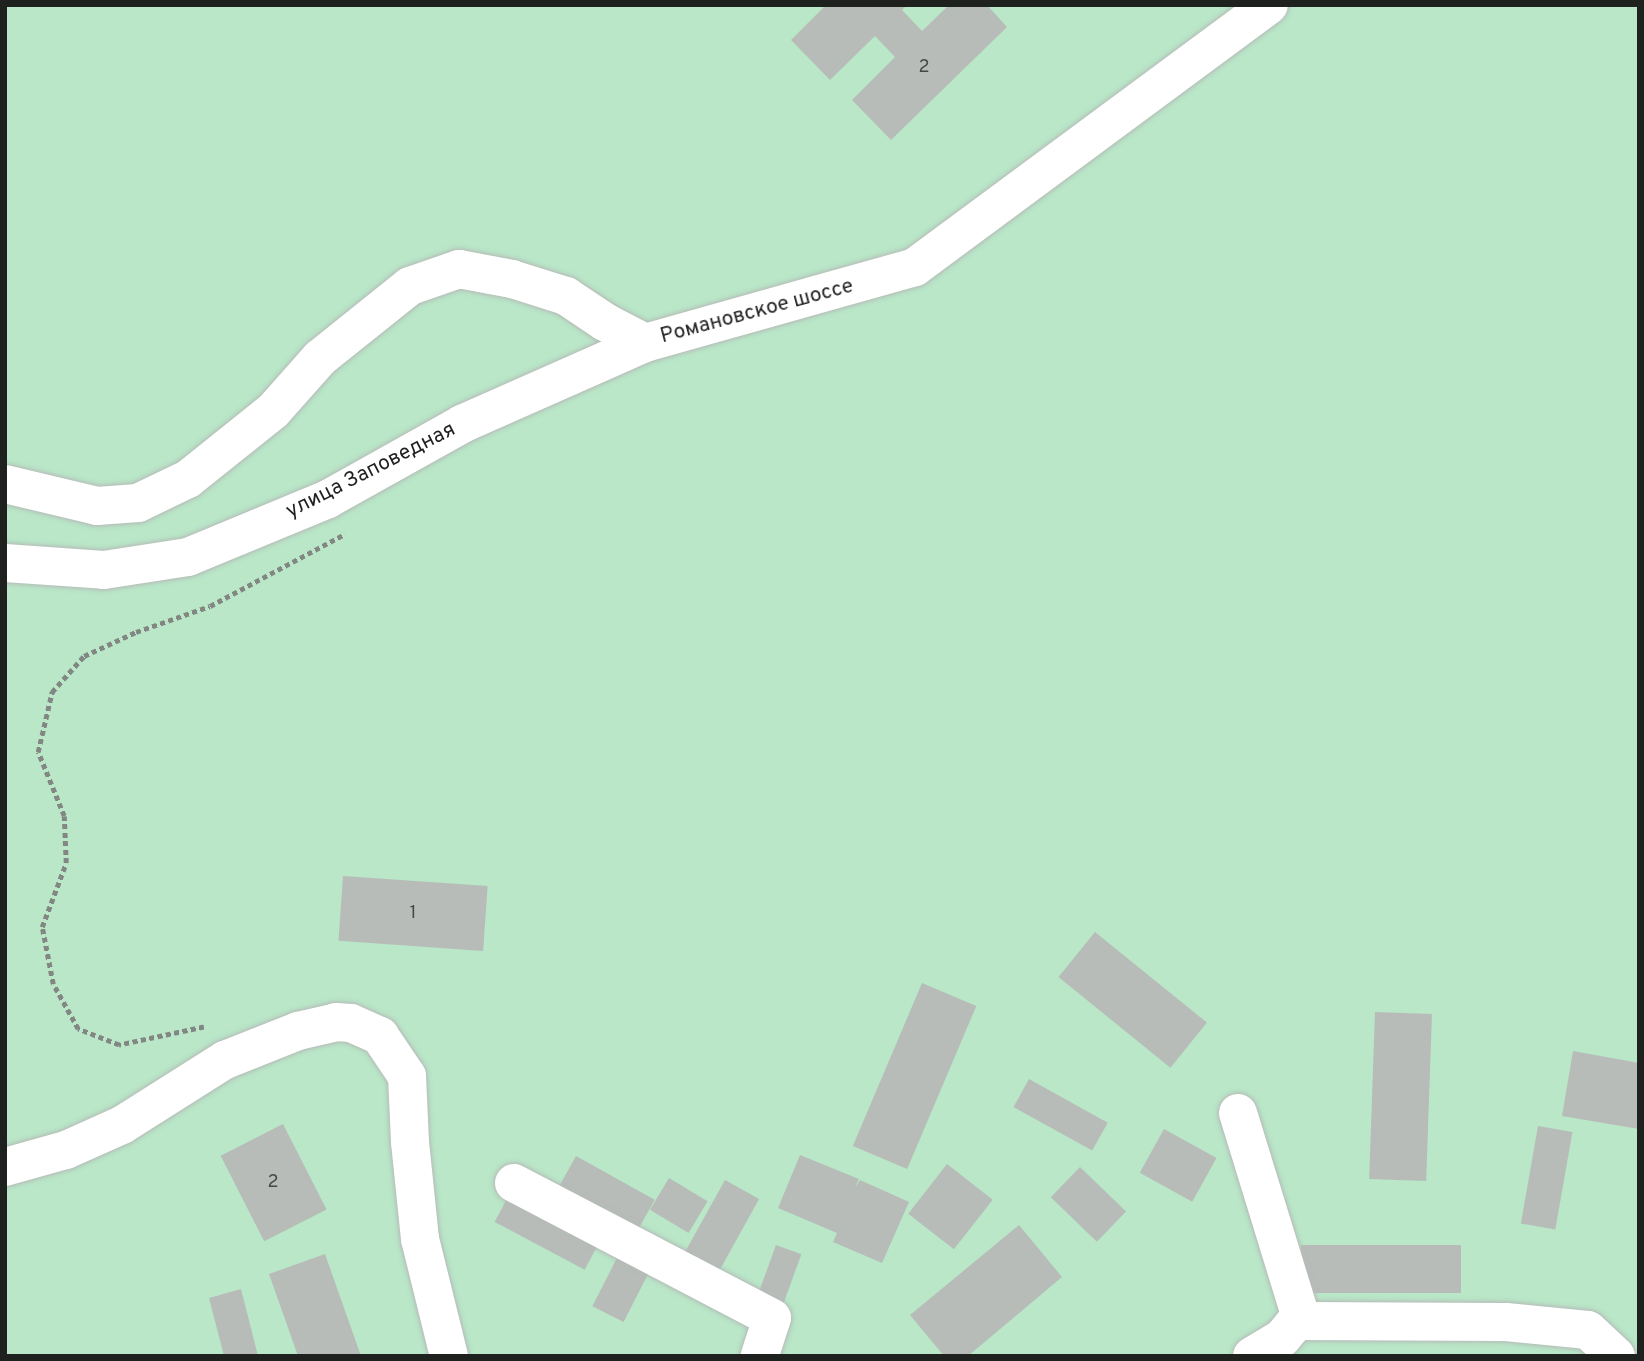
<!DOCTYPE html>
<html>
<head>
<meta charset="utf-8">
<style>
	body { margin:0 }
	#map { position:relative; width:1644px; height:1361px; overflow:hidden; background:#e8eeea; font-family:Overpass,sans-serif }
	div>[style] { position:absolute }
	.green>* { inset:0; background:#b9e7c8; transform-origin:0 0 }
	.building>* { inset:0; background:#b7bcb8; transform-origin:0 0 }
	.path>* { height:4.5px; margin-top:-2.25px; transform-origin:0; background:repeating-linear-gradient(90deg,#838784 0 5px,transparent 0 8.5px) }
	.roads { filter:drop-shadow(0 0 2px #b5bbb7) drop-shadow(0 0 2px #b5bbb7) }
	.minor>* { height:38px; margin:-19px; padding:0 19px; transform-origin:19px; border-radius:19px; background:#fff }
	span { translate:-50% -50%; white-space:nowrap; text-align:center; line-height:1.15; -webkit-text-stroke:6px #fff; paint-order:stroke }
	.number-label { font-size:18px; color:#454845 }
	.number-label span { -webkit-text-stroke-width:0 }
	.street-label { font-size:21px; color:#1f211f }
	.frame { position:absolute; inset:0; border:7px solid #1f211f; pointer-events:none }
</style>
</head>
<body>
<div id="map">
	<div class="green">
		<i style="left:5px;top:5px;width:1634px;height:1351px"></i>
	</div>
	<div class="building">
		<i style="clip-path:polygon(826px 5px,907px 5px,902px 10px,922px 31px,949px 5px,987px 5px,1007px 27px,891px 140px,852px 100px,895px 57px,875px 36px,830px 80px,791px 40px)"></i>
		<i style="left:343px;top:876px;width:145px;height:65px;rotate:4deg"></i>
		<i style="left:1095px;top:932px;width:144px;height:58px;rotate:39deg"></i>
		<i style="left:922px;top:983px;width:59px;height:177px;rotate:23deg"></i>
		<i style="left:1375px;top:1012px;width:57px;height:167px;rotate:2deg"></i>
		<i style="clip-path:polygon(1573px 1051px,1639px 1063px,1639px 1129px,1562px 1116px)"></i>
		<i style="left:1029px;top:1079px;width:90px;height:32px;rotate:29deg"></i>
		<i style="left:283px;top:1124px;width:96px;height:70px;rotate:63deg"></i>
		<i style="left:1538px;top:1126px;width:35px;height:99px;rotate:10deg"></i>
		<i style="left:1164px;top:1129px;width:60px;height:50px;rotate:29deg"></i>
		<i style="clip-path:polygon(800px 1155px,859px 1179px,855px 1188px,860px 1180px,909px 1202px,882px 1263px,833px 1242px,837px 1233px,778px 1208px)"></i>
		<i style="left:576px;top:1156px;width:90px;height:38px;rotate:29deg"></i>
		<i style="left:947px;top:1164px;width:58px;height:63px;rotate:38deg"></i>
		<i style="left:1080px;top:1167px;width:64px;height:42px;rotate:44deg"></i>
		<i style="left:669px;top:1178px;width:45px;height:37px;rotate:31deg"></i>
		<i style="left:725px;top:1180px;width:39px;height:87px;rotate:29deg"></i>
		<i style="left:511px;top:1191px;width:102px;height:35px;rotate:28deg"></i>
		<i style="clip-path:polygon(1019px 1225px,1062px 1277px,968px 1356px,944px 1356px,910px 1315px)"></i>
		<i style="left:776px;top:1245px;width:27px;height:53px;rotate:20deg"></i>
		<i style="left:1301px;top:1245px;width:160px;height:48px"></i>
		<i style="left:621px;top:1250px;width:35px;height:63px;rotate:27deg"></i>
		<i style="clip-path:polygon(325px 1254px,361px 1356px,298px 1356px,269px 1274px)"></i>
		<i style="clip-path:polygon(241px 1289px,258px 1356px,224px 1356px,209px 1298px)"></i>
	</div>
	<div class="path">
		<i style="left:204px;top:1027px;width:87px;rotate:168deg"></i>
		<i style="left:119px;top:1045px;width:44px;rotate:-158.7deg"></i>
		<i style="left:78px;top:1029px;width:51px;rotate:-119.1deg"></i>
		<i style="left:53px;top:984px;width:58px;rotate:-100.9deg"></i>
		<i style="left:42px;top:927px;width:68px;rotate:-69.4deg"></i>
		<i style="left:66px;top:863px;width:47px;rotate:-92.4deg"></i>
		<i style="left:64px;top:816px;width:69px;rotate:-112.1deg"></i>
		<i style="left:38px;top:752px;width:62px;rotate:-76.9deg"></i>
		<i style="left:52px;top:692px;width:48px;rotate:-48.4deg"></i>
		<i style="left:84px;top:656px;width:57px;rotate:-24.8deg"></i>
		<i style="left:136px;top:632px;width:78px;rotate:-19.4deg"></i>
		<i style="left:210px;top:606px;width:153px;rotate:-28.1deg"></i>
	</div>
	<div class="roads">
		<div class="minor">
			<i style="left:5px;top:484px;width:95px;rotate:13.4deg"></i>
			<i style="left:97px;top:506px;width:41px;rotate:-4.2deg"></i>
			<i style="left:138px;top:503px;width:55px;rotate:-25.6deg"></i>
			<i style="left:188px;top:479px;width:109px;rotate:-38.7deg"></i>
			<i style="left:273px;top:411px;width:71px;rotate:-48.4deg"></i>
			<i style="left:320px;top:358px;width:115px;rotate:-38.7deg"></i>
			<i style="left:410px;top:286px;width:52px;rotate:-19.1deg"></i>
			<i style="left:459px;top:269px;width:54px;rotate:10.7deg"></i>
			<i style="left:512px;top:279px;width:57px;rotate:17.5deg"></i>
			<i style="left:566px;top:296px;width:47px;rotate:33.7deg"></i>
			<i style="left:605px;top:322px;width:45px;rotate:27.7deg"></i>
			<i style="left:645px;top:343px;width:280px;rotate:-15.7deg"></i>
			<i style="left:915px;top:267px;width:440px;rotate:-36.5deg"></i>
			<i style="left:5px;top:563px;width:99px;rotate:4deg"></i>
			<i style="left:104px;top:570px;width:85px;rotate:-8.8deg"></i>
			<i style="left:188px;top:557px;width:152px;rotate:-22.5deg"></i>
			<i style="left:328px;top:499px;width:154px;rotate:-29.2deg"></i>
			<i style="left:462px;top:424px;width:200px;rotate:-23.9deg"></i>
			<i style="left:1238px;top:1113px;width:218px;rotate:72.9deg"></i>
			<i style="left:1302px;top:1321px;width:10px;rotate:156deg"></i>
			<i style="left:1293px;top:1325px;width:17px;rotate:130deg"></i>
			<i style="left:1282px;top:1338px;width:35px;rotate:149deg"></i>
			<i style="left:5px;top:1167px;width:63px;rotate:-15.6deg"></i>
			<i style="left:66px;top:1150px;width:61px;rotate:-24.1deg"></i>
			<i style="left:122px;top:1125px;width:122px;rotate:-32.3deg"></i>
			<i style="left:225px;top:1060px;width:79px;rotate:-21.7deg"></i>
			<i style="left:298px;top:1031px;width:39px;rotate:-13deg"></i>
			<i style="left:336px;top:1022px;width:15px;rotate:4deg"></i>
			<i style="left:351px;top:1023px;width:32px;rotate:24deg"></i>
			<i style="left:380px;top:1036px;width:48px;rotate:56deg"></i>
			<i style="left:407px;top:1076px;width:66px;rotate:87.4deg"></i>
			<i style="left:410px;top:1142px;width:98px;rotate:84.1deg"></i>
			<i style="left:420px;top:1239px;width:121px;rotate:76.1deg"></i>
			<i style="left:514px;top:1183px;width:291px;rotate:27.6deg"></i>
			<i style="left:772px;top:1318px;width:40px;rotate:108deg"></i>
			<i style="left:1302px;top:1321px;width:204px;rotate:0.3deg"></i>
			<i style="left:1506px;top:1322px;width:82px;rotate:5.6deg"></i>
			<i style="left:1588px;top:1330px;width:38px;rotate:43deg"></i>
		</div>
	</div>
	<div class="number-label">
		<span style="left:924px;top:68px">2</span>
		<span style="left:413px;top:914px">1</span>
		<span style="left:273px;top:1183px">2</span>
	</div>
	<div class="street-label">
		<span style="left:757px;top:312px;rotate:-15deg">Романовское шоссе</span>
		<span style="left:371px;top:471px;rotate:-27deg">улица Заповедная</span>
	</div>
	<div class="frame"></div>
</div>
</body>
</html>
